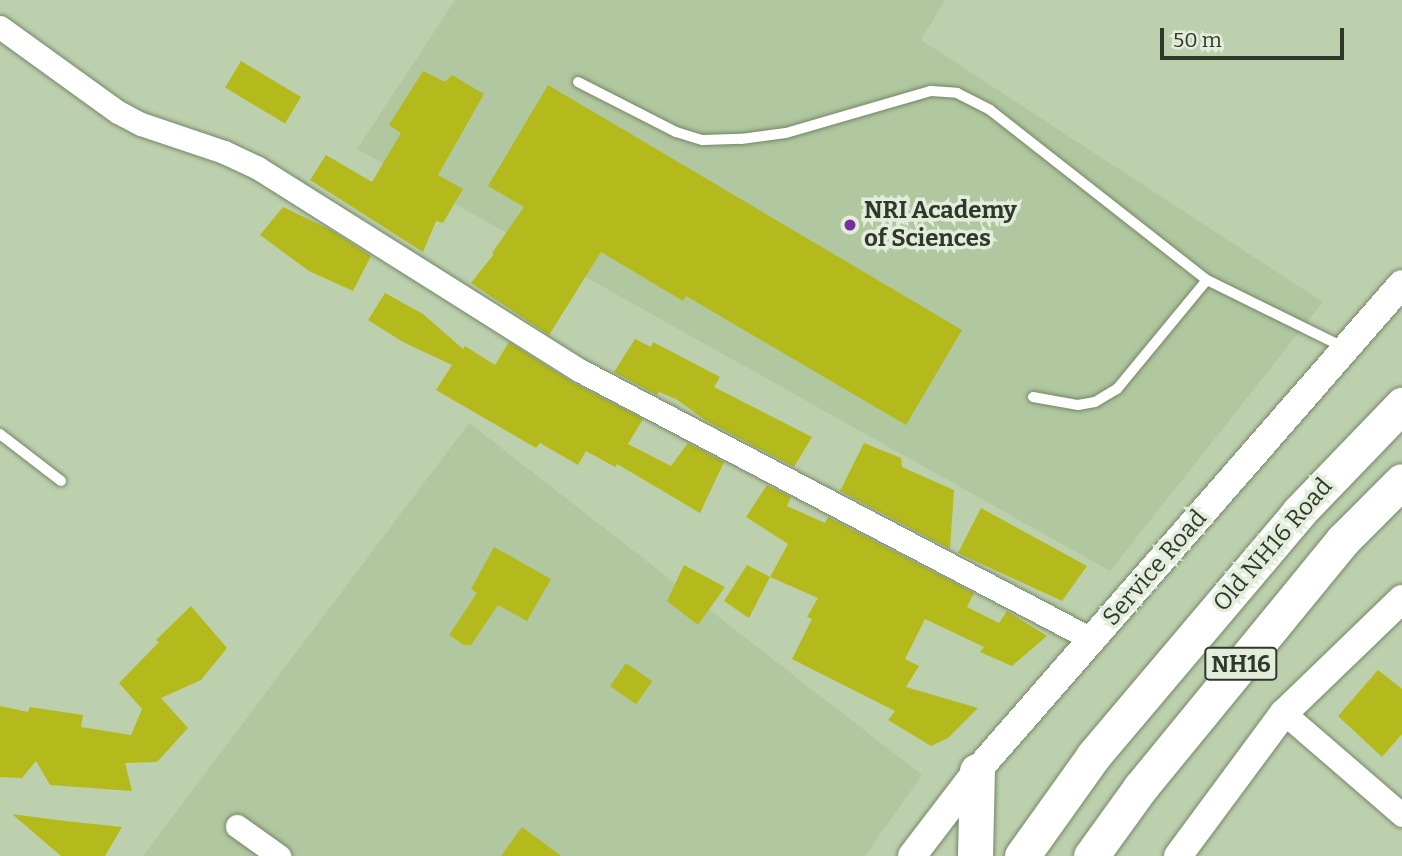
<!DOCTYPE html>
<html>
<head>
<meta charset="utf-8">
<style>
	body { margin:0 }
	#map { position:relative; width:1402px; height:856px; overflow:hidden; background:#bdd0ae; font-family:Bitter,serif }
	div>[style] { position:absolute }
	.built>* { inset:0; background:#b0c79f }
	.building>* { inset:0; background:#b5ba1c; transform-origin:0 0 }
	.roads { filter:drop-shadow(0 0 2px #748666) drop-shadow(0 0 2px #748666) }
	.service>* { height:10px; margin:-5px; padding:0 5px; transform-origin:5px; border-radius:5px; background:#fff }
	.minor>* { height:23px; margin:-11.5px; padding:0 11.5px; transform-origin:11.5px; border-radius:11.5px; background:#fff }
	.tertiary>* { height:28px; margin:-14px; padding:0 14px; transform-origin:14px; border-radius:14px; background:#fff }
	.primary>* { height:35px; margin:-17.5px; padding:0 17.5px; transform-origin:17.5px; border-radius:17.5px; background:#fff }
	.dots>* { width:19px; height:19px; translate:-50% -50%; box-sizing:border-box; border:4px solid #e3eddc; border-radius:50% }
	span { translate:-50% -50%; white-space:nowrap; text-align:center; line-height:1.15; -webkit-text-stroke:7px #e3eddc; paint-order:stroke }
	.shield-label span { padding:2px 5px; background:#e3eddc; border:2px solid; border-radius:5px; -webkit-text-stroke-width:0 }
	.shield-label { font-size:23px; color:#30382a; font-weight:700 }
	.poi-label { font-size:24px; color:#30382a; font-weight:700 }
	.left { translate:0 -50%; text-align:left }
	.street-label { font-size:24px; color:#30382a }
	.scale { position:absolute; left:1160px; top:28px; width:184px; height:32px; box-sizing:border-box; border:4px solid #30382a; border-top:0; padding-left:9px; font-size:21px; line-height:24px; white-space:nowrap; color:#30382a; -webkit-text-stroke:5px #e3eddc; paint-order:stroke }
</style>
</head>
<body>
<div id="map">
	<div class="built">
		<i style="clip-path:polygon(455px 0,945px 0,921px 40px,1323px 302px,1110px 571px,357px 149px)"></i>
		<i style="clip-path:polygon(469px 423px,922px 775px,865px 856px,143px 856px)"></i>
	</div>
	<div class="building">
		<i style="left:241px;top:61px;width:70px;height:31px;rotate:31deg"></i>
		<i style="clip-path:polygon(423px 71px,445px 82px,452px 75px,484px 94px,438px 175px,463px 189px,443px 223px,436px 221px,423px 252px,310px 180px,326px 155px,372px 182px,401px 133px,389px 125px)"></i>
		<i style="clip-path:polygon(548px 85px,962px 330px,906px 425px,686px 296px,683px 301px,601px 252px,549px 335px,471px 283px,494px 254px,492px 253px,524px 207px,488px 186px)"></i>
		<i style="clip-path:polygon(283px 207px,331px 230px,371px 256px,353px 291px,309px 271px,260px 235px)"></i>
		<i style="clip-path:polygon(385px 293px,423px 314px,463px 349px,465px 346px,495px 365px,509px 342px,572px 382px,643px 419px,628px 444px,671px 466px,688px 443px,724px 462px,700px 513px,617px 464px,615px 467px,586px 451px,578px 465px,540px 443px,536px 448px,436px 390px,452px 365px,403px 342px,368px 320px)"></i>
		<i style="clip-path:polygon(635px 339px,651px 347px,653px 342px,720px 377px,714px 387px,812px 437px,794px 467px,705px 420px,676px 399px,659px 392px,657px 395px,614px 372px)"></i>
		<i style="clip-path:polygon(864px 443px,901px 458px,902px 467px,954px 490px,950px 549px,840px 491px)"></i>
		<i style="clip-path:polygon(767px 485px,791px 497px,787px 506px,825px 523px,828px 517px,974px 593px,967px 607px,999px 623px,1007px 611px,1047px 636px,1012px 666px,980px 652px,984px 647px,925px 619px,905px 659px,919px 666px,906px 687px,978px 708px,948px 738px,931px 746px,888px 720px,895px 711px,792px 659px,812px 619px,807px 617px,818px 598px,770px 577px,788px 544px,746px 517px)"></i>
		<i style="clip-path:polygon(981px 508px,1087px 566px,1062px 601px,958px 553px)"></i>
		<i style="clip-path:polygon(494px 547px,551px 579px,527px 621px,498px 605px,471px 645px,464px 645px,449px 635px,477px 593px,471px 589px)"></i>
		<i style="clip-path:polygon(684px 565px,725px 587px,698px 625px,667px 601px)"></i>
		<i style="clip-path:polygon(747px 565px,770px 577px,749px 618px,724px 601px)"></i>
		<i style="clip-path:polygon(191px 606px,227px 648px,201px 680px,161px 698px,188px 728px,157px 762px,125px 763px,132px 791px,50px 785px,36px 761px,22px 778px,0 777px,0 706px,28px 712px,30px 707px,83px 715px,81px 727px,131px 735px,142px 709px,119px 683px,159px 642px,156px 640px)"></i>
		<i style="left:626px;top:663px;width:32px;height:28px;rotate:35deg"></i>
		<i style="clip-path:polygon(1378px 670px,1402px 689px,1402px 734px,1382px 757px,1338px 716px)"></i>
		<i style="clip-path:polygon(12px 814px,65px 821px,122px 827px,105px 856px,61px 856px)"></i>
		<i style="clip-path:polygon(522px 827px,561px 856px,501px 856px)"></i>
	</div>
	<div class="roads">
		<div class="service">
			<i style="left:578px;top:82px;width:110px;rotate:27deg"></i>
			<i style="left:676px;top:132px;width:28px;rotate:17deg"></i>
			<i style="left:703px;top:140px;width:38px;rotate:-2deg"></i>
			<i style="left:741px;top:139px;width:45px;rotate:-7.6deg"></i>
			<i style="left:786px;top:133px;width:151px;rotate:-16.2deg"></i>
			<i style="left:931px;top:91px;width:26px;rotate:4deg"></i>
			<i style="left:957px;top:93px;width:37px;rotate:27deg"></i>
			<i style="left:990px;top:110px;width:276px;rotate:38.1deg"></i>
			<i style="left:1207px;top:280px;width:154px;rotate:26.2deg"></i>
			<i style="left:1033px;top:397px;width:46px;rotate:10.1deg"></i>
			<i style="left:1078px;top:405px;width:17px;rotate:-10deg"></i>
			<i style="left:1095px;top:402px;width:26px;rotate:-31deg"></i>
			<i style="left:1117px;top:389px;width:141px;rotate:-50.5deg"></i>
			<i style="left:0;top:434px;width:77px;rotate:37.6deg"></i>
		</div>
		<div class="minor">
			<i style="left:0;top:27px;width:145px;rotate:35.8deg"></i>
			<i style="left:118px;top:112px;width:26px;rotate:28deg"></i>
			<i style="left:141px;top:124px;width:88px;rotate:18.6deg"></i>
			<i style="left:224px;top:152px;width:38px;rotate:25deg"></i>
			<i style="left:258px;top:168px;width:379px;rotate:32.2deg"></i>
			<i style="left:579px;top:370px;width:581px;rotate:27.71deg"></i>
			<i style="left:1284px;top:713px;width:156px;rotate:40.8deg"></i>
			<i style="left:237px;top:826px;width:52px;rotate:35.5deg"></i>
		</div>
		<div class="tertiary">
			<i style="left:912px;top:856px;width:107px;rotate:-52.6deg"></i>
			<i style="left:977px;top:771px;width:646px;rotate:-48.89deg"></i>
			<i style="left:1178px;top:856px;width:178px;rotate:-53.5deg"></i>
			<i style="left:1284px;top:713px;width:164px;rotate:-44deg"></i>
		</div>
		<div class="primary">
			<i style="left:975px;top:856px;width:85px;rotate:-88.7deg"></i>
			<i style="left:1022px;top:856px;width:124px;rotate:-54.5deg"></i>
			<i style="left:1094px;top:755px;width:318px;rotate:-49.8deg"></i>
			<i style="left:1299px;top:512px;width:149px;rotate:-46.1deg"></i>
			<i style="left:1091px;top:856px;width:84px;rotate:-54.2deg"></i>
			<i style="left:1140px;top:788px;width:320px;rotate:-50.7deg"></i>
			<i style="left:1343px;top:540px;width:83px;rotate:-45deg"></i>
		</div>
	</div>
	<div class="dots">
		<i style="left:850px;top:225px;background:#792d9f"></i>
	</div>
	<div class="shield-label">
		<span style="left:1241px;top:664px">NH16</span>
	</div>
	<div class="poi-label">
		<span class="left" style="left:864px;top:225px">NRI Academy<br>of Sciences</span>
	</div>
	<div class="street-label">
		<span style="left:1273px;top:545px;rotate:-49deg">Old NH16 Road</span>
		<span style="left:1155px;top:568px;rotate:-49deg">Service Road</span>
	</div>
	<div class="scale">50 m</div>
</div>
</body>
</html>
